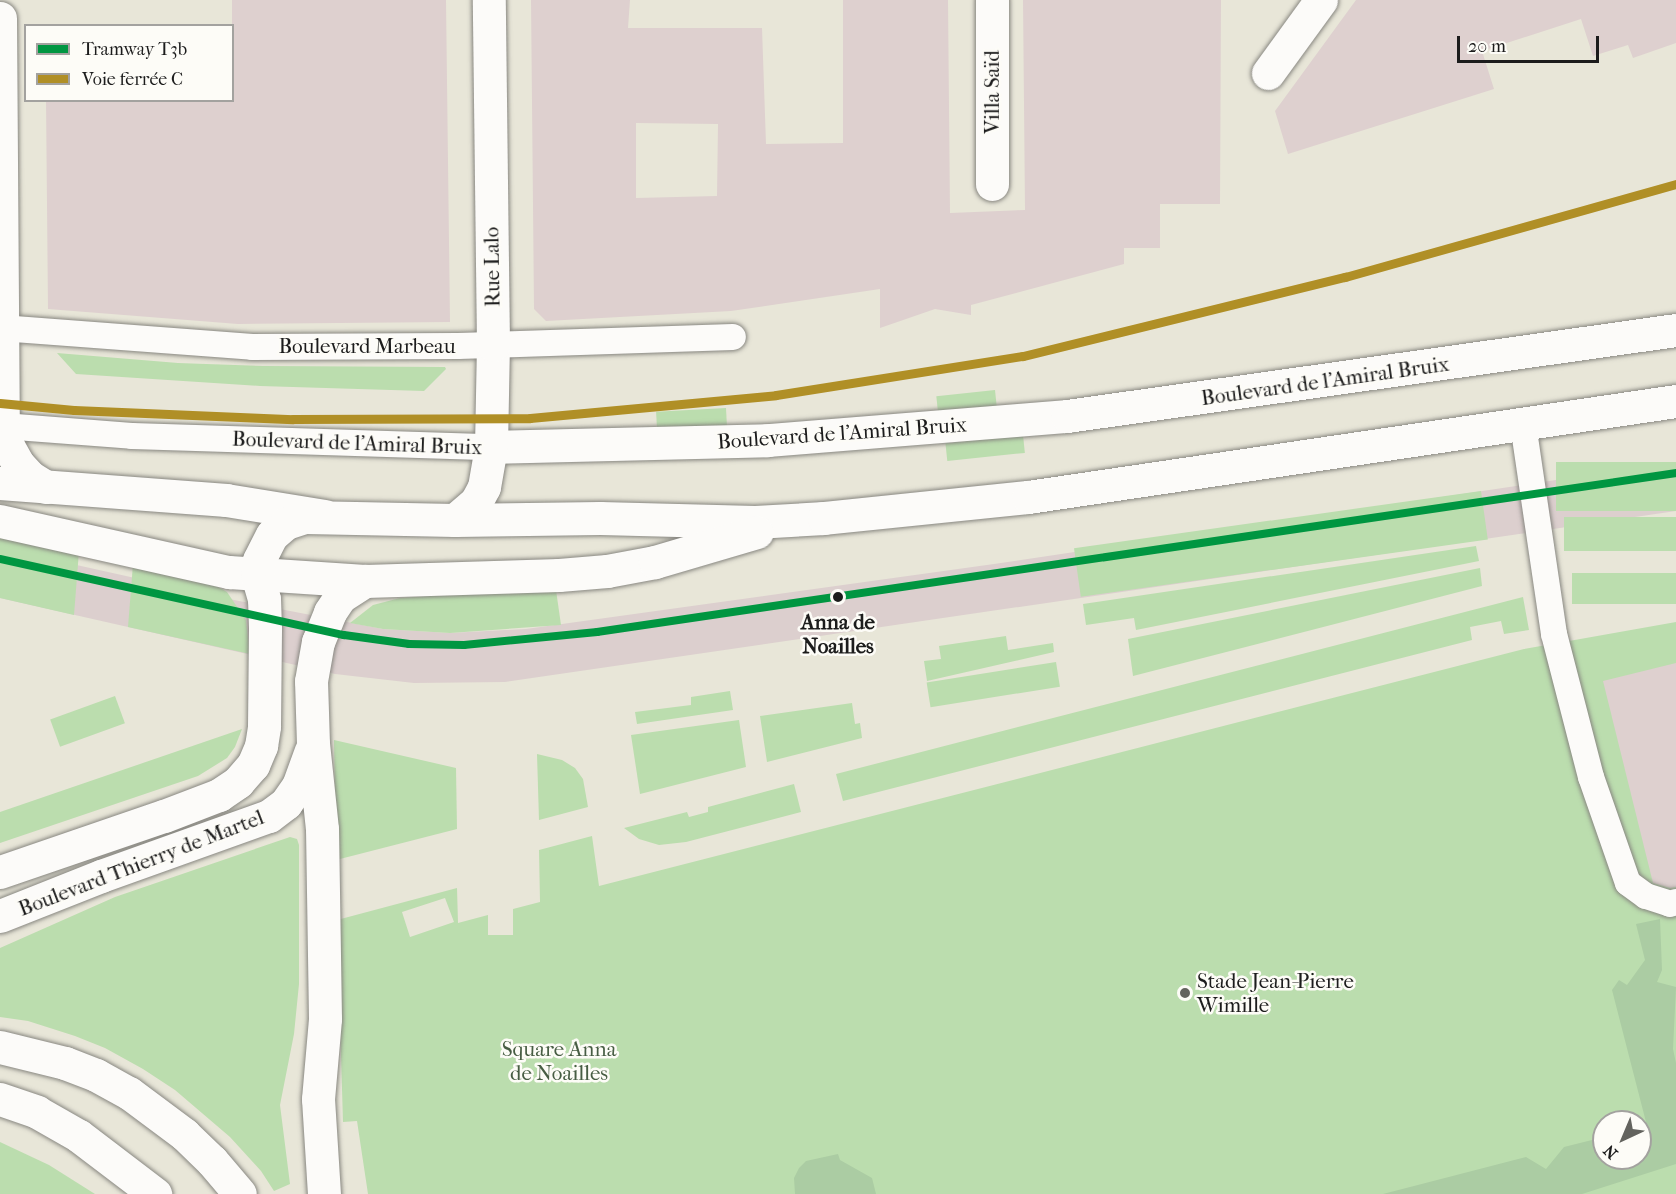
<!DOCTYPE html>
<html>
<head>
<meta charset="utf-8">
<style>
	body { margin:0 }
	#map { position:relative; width:1676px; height:1194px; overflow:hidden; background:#e8e6d8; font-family:"IM FELL French Canon",serif }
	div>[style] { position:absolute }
	.industrial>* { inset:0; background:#dccfce }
	.green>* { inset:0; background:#bbddae; transform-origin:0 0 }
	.forest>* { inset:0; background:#abcca3 }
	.building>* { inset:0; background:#ded0cf }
	.roads { filter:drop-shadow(0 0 2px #888781) drop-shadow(0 0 2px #888781) }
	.service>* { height:26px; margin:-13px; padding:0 13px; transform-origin:13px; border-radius:13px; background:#fcfbf9 }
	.minor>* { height:33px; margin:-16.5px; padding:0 16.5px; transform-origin:16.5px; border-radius:16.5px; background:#fcfbf9 }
	.tertiary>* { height:33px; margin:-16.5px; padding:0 16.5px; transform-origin:16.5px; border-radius:16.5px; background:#fcfbf9 }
	.primary>* { height:33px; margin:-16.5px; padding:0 16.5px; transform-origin:16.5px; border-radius:16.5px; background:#fcfbf9 }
	.trunk>* { height:33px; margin:-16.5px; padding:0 16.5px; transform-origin:16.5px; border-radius:16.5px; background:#fcfbf9 }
	.rail-1>* { height:9px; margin:-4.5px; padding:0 4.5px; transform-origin:4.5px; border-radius:4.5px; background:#b08f26 }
	.tram-1>* { height:8px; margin:-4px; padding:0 4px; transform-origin:4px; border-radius:4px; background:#009641 }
	.dots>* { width:16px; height:16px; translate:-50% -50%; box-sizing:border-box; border:3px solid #fdfcf7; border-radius:50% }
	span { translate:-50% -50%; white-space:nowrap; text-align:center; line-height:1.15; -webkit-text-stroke:5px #fdfcf7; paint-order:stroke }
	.street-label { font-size:21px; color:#1c1c1c }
	.stop-label { font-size:21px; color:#1c1c1c; font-weight:700 }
	.poi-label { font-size:21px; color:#1c1c1c }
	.left { translate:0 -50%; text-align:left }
	.park-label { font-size:21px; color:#475d43 }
	.legend { position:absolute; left:24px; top:24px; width:210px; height:78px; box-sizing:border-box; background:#fdfcf7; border:2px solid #a3a29f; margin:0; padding:8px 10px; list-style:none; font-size:18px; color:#1c1c1c }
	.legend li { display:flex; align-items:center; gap:12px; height:30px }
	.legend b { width:30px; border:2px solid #a3a29f }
	.north { position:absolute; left:1592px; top:1110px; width:60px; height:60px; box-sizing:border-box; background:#fdfcf7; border:2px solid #a3a29f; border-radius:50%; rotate:224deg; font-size:16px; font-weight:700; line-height:24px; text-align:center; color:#1c1c1c }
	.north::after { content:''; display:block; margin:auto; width:21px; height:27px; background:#63635e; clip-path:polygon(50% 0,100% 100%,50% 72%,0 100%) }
	.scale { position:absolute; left:1457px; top:36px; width:142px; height:27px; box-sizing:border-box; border:3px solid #1c1c1c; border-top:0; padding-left:8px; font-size:18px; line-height:21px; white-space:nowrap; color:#1c1c1c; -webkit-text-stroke:4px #fdfcf7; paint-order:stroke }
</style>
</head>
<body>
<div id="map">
	<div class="industrial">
		<i style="clip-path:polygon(1676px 462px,1676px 511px,505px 682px,414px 683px,335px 674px,0 598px,0 548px,234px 600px,383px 629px,450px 633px,526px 629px,994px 564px)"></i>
	</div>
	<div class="green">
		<i style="clip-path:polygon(57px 353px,178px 363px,263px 366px,445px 367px,446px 369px,424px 391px,260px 386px,76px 374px)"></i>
		<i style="left:995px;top:390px;width:18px;height:59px;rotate:84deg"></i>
		<i style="left:726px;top:408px;width:19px;height:70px;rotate:87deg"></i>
		<i style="left:1023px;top:435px;width:18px;height:78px;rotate:84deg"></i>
		<i style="left:1676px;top:462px;width:49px;height:120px;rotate:90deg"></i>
		<i style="left:1481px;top:491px;width:49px;height:411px;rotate:82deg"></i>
		<i style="left:1676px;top:517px;width:34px;height:112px;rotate:90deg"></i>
		<i style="clip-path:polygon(0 534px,79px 551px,74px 615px,0 598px)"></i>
		<i style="clip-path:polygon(1476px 546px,1479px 561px,1136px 630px,1134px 618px,1086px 625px,1083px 604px)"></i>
		<i style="clip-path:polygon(133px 564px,208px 581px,227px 592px,246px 620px,250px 654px,128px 627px)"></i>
		<i style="clip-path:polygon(1480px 568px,1482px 586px,1133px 676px,1128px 639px)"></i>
		<i style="left:1676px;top:573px;width:31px;height:104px;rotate:90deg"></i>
		<i style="clip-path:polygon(552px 587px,556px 590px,561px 625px,450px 633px,383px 629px,350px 623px,373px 605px,400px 598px)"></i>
		<i style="clip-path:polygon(1523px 597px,1529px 630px,1504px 634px,1501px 621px,1470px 627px,1472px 640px,843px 801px,836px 774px)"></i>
		<i style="clip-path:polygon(evenodd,1676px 622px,1676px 1194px,368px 1194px,357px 1121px,343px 1122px,337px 920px,457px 888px,458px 923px,488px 915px,488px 935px,513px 935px,513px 909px,540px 902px,539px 850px,592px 836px,599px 886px,1524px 649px,1676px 622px,445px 898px,454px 922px,410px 937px,402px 912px,445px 898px,1676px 622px,1604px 1122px,1640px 1122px,1640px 1158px,1604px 1158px,1604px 1122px)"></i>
		<i style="clip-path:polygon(1006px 636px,1008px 650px,1053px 643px,1054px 652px,927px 681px,924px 661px,941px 659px,939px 646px)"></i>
		<i style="left:1056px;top:662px;width:25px;height:131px;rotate:81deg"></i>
		<i style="clip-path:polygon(730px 691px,733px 710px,637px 724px,635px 712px,691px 705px,691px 697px)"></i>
		<i style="left:115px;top:696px;width:29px;height:69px;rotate:70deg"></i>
		<i style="clip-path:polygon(852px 703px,855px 724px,860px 723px,862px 738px,767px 762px,760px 716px)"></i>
		<i style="clip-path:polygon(739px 720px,746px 767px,640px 794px,631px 735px)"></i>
		<i style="clip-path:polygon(242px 729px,235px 747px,227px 758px,198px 776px,0 843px,0 812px)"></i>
		<i style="clip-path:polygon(334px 740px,456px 768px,457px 829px,336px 860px)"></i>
		<i style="clip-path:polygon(537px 754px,562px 760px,575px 768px,583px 779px,588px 807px,539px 820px)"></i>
		<i style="clip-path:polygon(794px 784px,801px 812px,686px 842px,659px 845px,639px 839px,624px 828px,687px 812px,689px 817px,708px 812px,708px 807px)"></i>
		<i style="clip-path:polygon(290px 837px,297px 839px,299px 845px,299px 984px,294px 1034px,280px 1105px,290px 1184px,274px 1191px,261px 1171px,230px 1137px,175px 1090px,143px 1069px,105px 1048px,75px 1036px,28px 1021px,0 1017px,0 948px,115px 897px)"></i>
		<i style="clip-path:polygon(0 1142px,49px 1165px,95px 1194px,0 1194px)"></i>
	</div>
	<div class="forest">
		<i style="clip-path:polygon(1660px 919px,1662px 970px,1657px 982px,1676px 987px,1673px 1049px,1676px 1063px,1676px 1164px,1582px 1194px,1383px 1194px,1526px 1157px,1546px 1169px,1564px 1147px,1604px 1137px,1604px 1158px,1640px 1158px,1640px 1128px,1647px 1126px,1612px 990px,1619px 980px,1627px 985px,1645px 960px,1636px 924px)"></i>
		<i style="clip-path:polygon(838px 1154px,840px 1160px,872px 1178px,876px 1194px,795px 1194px,794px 1178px,799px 1168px,806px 1161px)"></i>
	</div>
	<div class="building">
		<i style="clip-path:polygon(232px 0,446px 0,450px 322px,238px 324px,48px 309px,46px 100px,232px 100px)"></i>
		<i style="clip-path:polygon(evenodd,531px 0,630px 0,628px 28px,762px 28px,766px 144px,843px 143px,843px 0,948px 0,950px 213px,1025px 210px,1023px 0,1221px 0,1220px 204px,1160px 204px,1160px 248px,1124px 248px,1124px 264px,971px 305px,971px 315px,935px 309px,880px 328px,880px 289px,731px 311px,546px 321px,534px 309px,531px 0,636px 123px,718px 124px,717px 196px,636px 198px,636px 123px)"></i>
		<i style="clip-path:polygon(1356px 0,1676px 0,1676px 43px,1633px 58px,1628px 45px,1593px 56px,1581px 19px,1482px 51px,1494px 89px,1288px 154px,1275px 111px)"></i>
		<i style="clip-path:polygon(1676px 663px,1676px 887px,1670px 888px,1653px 883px,1603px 681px)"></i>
	</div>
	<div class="roads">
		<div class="service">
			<i style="left:1px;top:328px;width:252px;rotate:4.3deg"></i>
			<i style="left:252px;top:347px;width:206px;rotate:-0.3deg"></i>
			<i style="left:458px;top:346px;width:275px;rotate:-1.9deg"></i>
			<i style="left:1523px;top:424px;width:212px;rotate:81.6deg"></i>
			<i style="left:1554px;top:634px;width:148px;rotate:75.5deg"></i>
			<i style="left:1591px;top:777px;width:112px;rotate:70.8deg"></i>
			<i style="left:1628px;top:883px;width:22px;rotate:36deg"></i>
			<i style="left:1646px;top:896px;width:25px;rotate:18deg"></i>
			<i style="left:1670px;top:904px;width:6px;rotate:-18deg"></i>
			<i style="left:3px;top:426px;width:129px;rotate:4.4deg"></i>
			<i style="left:132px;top:436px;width:359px;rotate:1.8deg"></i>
		</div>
		<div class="minor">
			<i style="left:992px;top:0;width:184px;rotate:90deg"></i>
			<i style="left:0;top:18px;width:408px;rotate:89.6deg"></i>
			<i style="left:3px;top:426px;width:21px;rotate:76deg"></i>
			<i style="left:8px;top:446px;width:21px;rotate:61deg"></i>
			<i style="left:18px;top:464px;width:18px;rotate:47deg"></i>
			<i style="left:30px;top:477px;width:19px;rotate:32deg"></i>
			<i style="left:1268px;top:73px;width:90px;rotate:-54deg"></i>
			<i style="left:491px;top:447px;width:277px;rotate:-1.4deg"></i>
			<i style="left:768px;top:440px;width:300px;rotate:-4.6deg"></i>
			<i style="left:1067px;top:416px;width:615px;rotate:-8.04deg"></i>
			<i style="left:455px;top:520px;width:28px;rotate:-41deg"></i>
			<i style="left:476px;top:502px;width:17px;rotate:-62deg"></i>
			<i style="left:484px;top:487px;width:41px;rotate:-80.1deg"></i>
			<i style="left:491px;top:447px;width:102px;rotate:-88.9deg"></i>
			<i style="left:493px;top:345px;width:345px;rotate:-90.7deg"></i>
		</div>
		<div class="tertiary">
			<i style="left:0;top:483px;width:227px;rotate:4.3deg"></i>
			<i style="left:226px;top:500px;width:100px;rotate:9.2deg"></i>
			<i style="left:0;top:521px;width:235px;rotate:12.6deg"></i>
			<i style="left:229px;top:572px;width:136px;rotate:3.8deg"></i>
		</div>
		<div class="primary">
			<i style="left:0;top:872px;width:173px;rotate:-18.9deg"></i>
			<i style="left:164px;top:816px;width:59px;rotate:-20.9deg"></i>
			<i style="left:219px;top:795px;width:23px;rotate:-34deg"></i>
			<i style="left:238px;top:782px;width:23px;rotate:-49deg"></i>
			<i style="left:253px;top:765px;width:21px;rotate:-67deg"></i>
			<i style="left:261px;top:746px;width:20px;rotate:-81deg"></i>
			<i style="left:264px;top:726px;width:99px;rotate:-89.4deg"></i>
			<i style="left:265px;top:627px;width:28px;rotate:-92deg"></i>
			<i style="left:264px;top:599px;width:25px;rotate:-106deg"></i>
			<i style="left:257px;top:575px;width:15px;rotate:-82deg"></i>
			<i style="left:259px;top:560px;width:28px;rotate:-63deg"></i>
			<i style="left:272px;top:535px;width:18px;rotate:-41deg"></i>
			<i style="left:286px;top:523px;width:20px;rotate:-18deg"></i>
			<i style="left:305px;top:517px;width:150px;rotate:1.1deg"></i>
			<i style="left:455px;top:520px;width:145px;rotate:-0.8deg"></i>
			<i style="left:600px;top:518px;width:155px;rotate:1.5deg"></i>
			<i style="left:755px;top:522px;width:69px;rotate:-3.3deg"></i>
			<i style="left:824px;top:518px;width:205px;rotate:-5.9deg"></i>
			<i style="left:1028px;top:497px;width:655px;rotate:-8.43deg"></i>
			<i style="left:0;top:916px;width:109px;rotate:-21.6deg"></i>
			<i style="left:101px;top:876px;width:178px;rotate:-19.7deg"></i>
			<i style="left:269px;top:816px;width:21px;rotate:-37deg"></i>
			<i style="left:286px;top:803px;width:21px;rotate:-55deg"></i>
			<i style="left:298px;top:786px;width:37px;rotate:-70deg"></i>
			<i style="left:324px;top:1194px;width:95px;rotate:-93.6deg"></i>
			<i style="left:318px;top:1099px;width:80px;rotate:-85deg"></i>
			<i style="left:325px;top:1019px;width:190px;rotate:-90.9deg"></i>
			<i style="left:322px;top:829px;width:85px;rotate:-96deg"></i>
			<i style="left:313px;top:744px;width:63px;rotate:-91.8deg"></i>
			<i style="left:311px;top:681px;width:40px;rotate:-80deg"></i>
			<i style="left:318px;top:642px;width:32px;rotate:-68deg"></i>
			<i style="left:330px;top:612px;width:18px;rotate:-56deg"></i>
			<i style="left:340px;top:597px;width:30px;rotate:-33deg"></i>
			<i style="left:365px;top:581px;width:194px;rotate:-1.8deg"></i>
			<i style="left:559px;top:575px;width:48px;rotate:-4.8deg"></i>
			<i style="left:607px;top:571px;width:49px;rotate:-10.6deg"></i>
			<i style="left:655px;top:562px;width:106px;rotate:-16.4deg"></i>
		</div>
		<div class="trunk">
			<i style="left:0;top:1047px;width:67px;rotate:13.8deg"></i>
			<i style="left:65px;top:1063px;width:33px;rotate:21deg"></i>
			<i style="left:96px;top:1075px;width:38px;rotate:29deg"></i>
			<i style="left:129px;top:1093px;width:69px;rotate:36.7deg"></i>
			<i style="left:184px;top:1134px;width:39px;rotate:44deg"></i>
			<i style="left:212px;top:1161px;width:43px;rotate:49.7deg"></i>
			<i style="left:0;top:1099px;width:39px;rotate:19deg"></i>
			<i style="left:37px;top:1112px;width:48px;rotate:29.7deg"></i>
			<i style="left:79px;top:1136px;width:96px;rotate:37.3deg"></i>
		</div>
	</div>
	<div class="rail-1">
		<i style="left:0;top:403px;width:74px;rotate:5.4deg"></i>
		<i style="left:74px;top:410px;width:219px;rotate:2.4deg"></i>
		<i style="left:293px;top:419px;width:237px;rotate:-0.2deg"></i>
		<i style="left:530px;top:418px;width:247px;rotate:-5.3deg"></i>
		<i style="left:776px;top:395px;width:250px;rotate:-9deg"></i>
		<i style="left:1023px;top:356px;width:332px;rotate:-13.8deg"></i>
		<i style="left:1345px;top:277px;width:344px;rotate:-15.7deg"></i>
	</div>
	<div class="tram-1">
		<i style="left:0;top:559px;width:352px;rotate:12.5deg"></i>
		<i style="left:344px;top:635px;width:66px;rotate:7.9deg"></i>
		<i style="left:409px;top:644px;width:55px;rotate:1deg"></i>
		<i style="left:464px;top:645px;width:134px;rotate:-5.6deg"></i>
		<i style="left:597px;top:632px;width:1091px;rotate:-8.38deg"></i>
	</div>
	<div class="dots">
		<i style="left:838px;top:597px;background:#1c1c1c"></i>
		<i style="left:1185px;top:993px;background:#63635e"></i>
	</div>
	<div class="street-label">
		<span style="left:992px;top:92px;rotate:-90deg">Villa Saïd</span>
		<span style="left:492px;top:267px;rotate:-91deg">Rue Lalo</span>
		<span style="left:367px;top:346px">Boulevard Marbeau</span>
		<span style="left:1325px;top:381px;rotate:-8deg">Boulevard de l'Amiral Bruix</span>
		<span style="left:842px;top:433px;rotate:-4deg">Boulevard de l'Amiral Bruix</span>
		<span style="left:357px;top:443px;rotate:2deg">Boulevard de l'Amiral Bruix</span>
		<span style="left:141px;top:863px;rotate:-21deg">Boulevard Thierry de Martel</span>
	</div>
	<div class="stop-label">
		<span style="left:838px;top:634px">Anna de<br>Noailles</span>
	</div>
	<div class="poi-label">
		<span class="left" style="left:1197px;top:993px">Stade Jean-Pierre<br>Wimille</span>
	</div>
	<div class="park-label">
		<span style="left:559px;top:1061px">Square Anna<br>de Noailles</span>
	</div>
	<ul class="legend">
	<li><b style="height:8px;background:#009641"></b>Tramway T3b</li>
	<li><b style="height:8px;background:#b08f26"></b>Voie ferrée C</li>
	</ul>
	<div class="north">N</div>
	<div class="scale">20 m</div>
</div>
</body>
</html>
